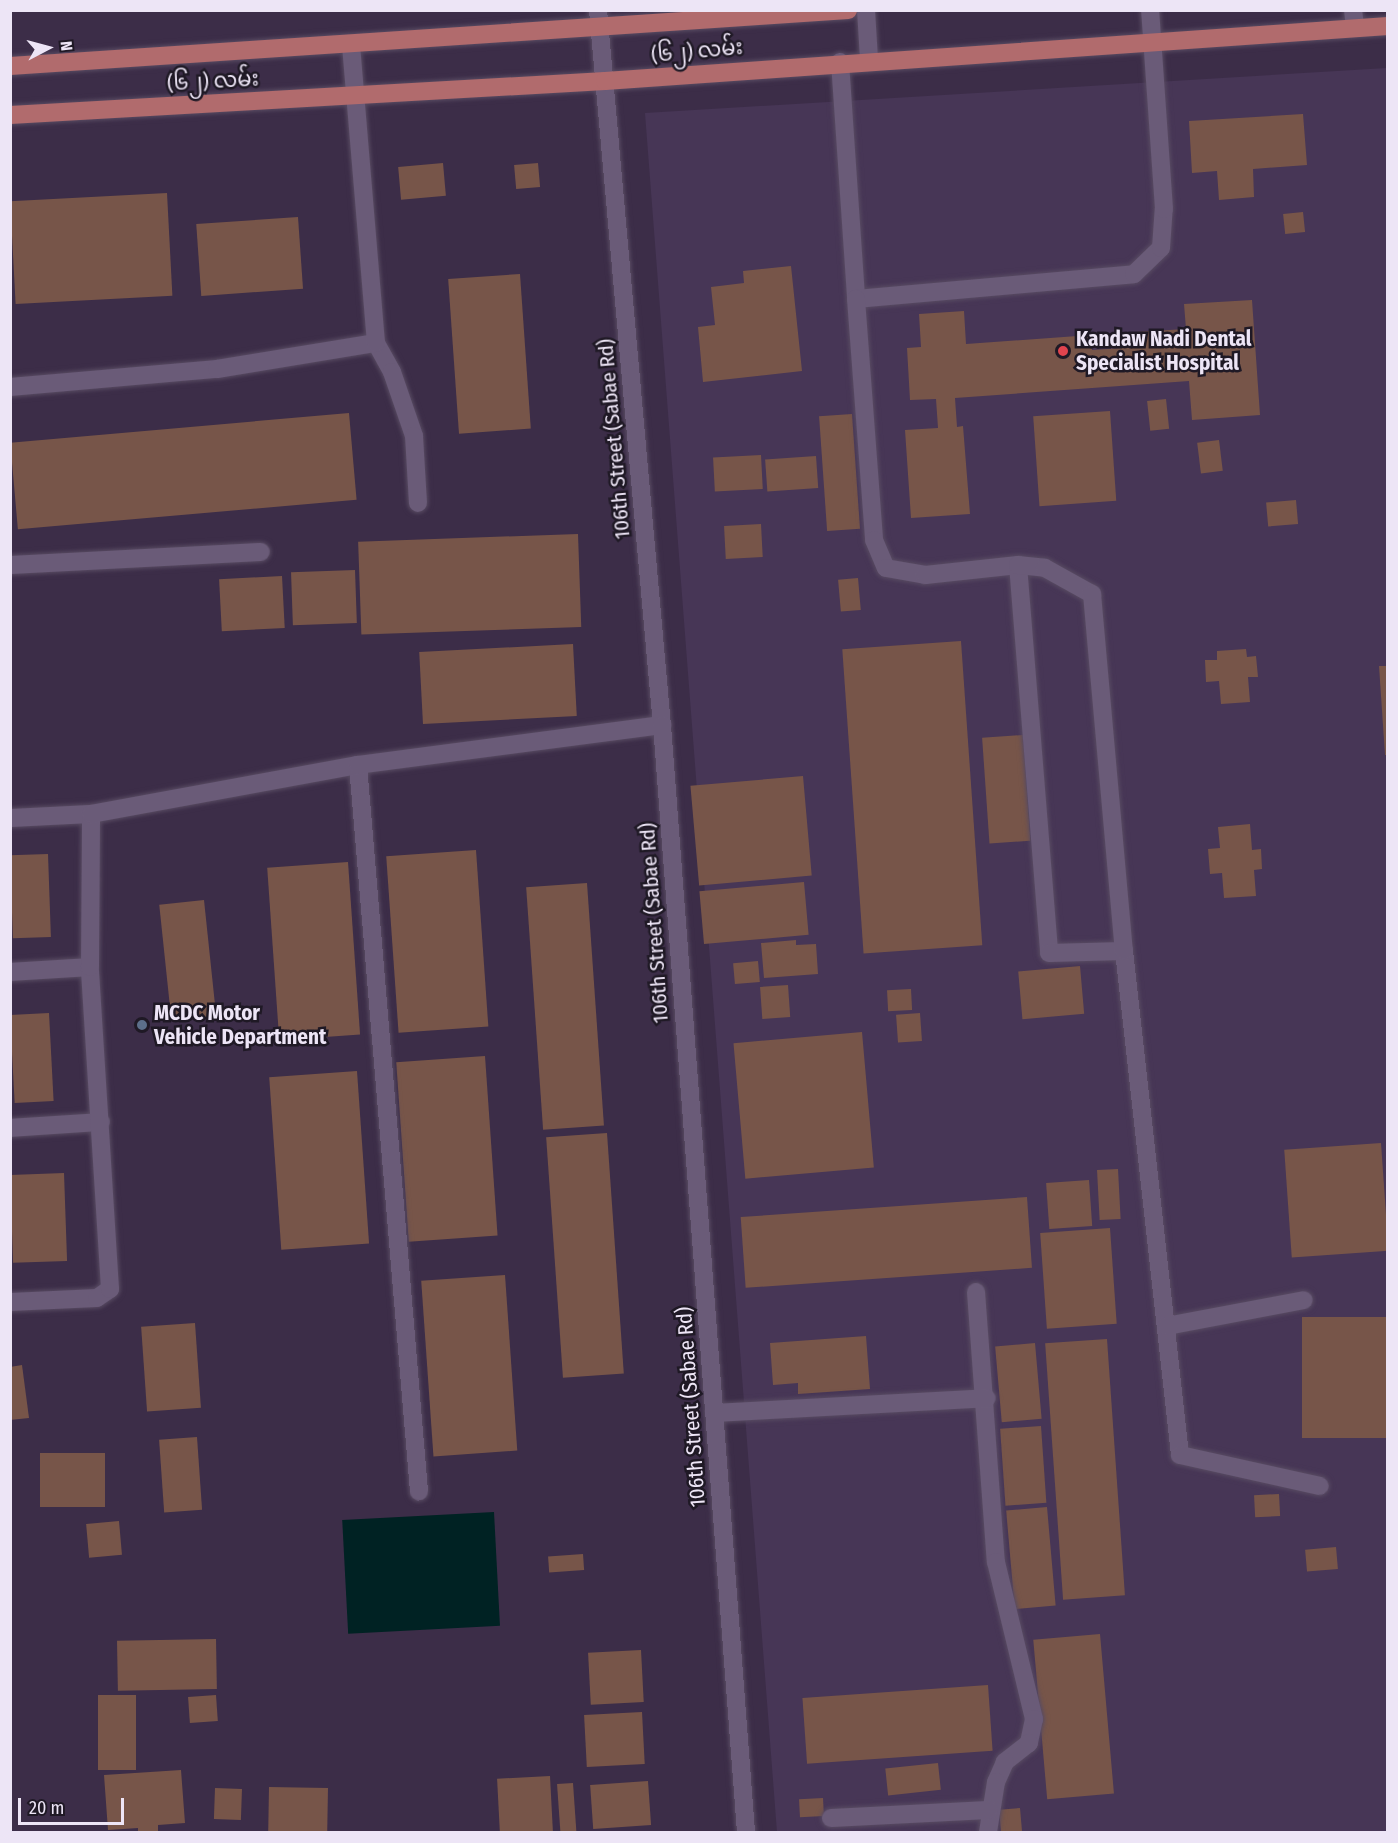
<!DOCTYPE html>
<html>
<head>
<meta charset="utf-8">
<style>
	body { margin:0 }
	#map { position:relative; width:1398px; height:1843px; overflow:hidden; background:#3c2d48; font-family:"Fira Sans Condensed","Noto Sans Myanmar",sans-serif }
	div>[style] { position:absolute }
	.built>* { inset:0; background:#473656 }
	.water>* { inset:0; background:#002223; transform-origin:0 0 }
	.building>* { inset:0; background:#775549; transform-origin:0 0 }
	.roads { filter:drop-shadow(0 0 2px #584b62) drop-shadow(0 0 2px #584b62) }
	.service>* { height:18px; margin:-9px; padding:0 9px; transform-origin:9px; border-radius:9px; background:#6a5b78 }
	.minor>* { height:18px; margin:-9px; padding:0 9px; transform-origin:9px; border-radius:9px; background:#6a5b78 }
	.primary>* { height:18px; margin:-9px; padding:0 9px; transform-origin:9px; border-radius:9px; background:#b16b6d }
	.dots>* { width:16px; height:16px; translate:-50% -50%; box-sizing:border-box; border:3px solid #1f1925; border-radius:50% }
	span { translate:-50% -50%; white-space:nowrap; text-align:center; line-height:1.15; -webkit-text-stroke:5px #1f1925; paint-order:stroke }
	.street-label { font-size:21px; color:#ede5f6 }
	.poi-label { font-size:21px; color:#ede5f6; font-weight:700 }
	.left { translate:0 -50%; text-align:left }
	.frame { position:absolute; inset:0; border:12px solid #ede5f6; pointer-events:none }
	.north { position:absolute; left:18px; top:18px; width:60px; height:60px; -webkit-text-stroke:4px #1f1925; paint-order:stroke; rotate:84deg; font-size:16px; font-weight:700; line-height:24px; text-align:center; color:#ede5f6 }
	.north::after { content:''; display:block; margin:auto; width:21px; height:27px; background:#ede5f6; clip-path:polygon(50% 0,100% 100%,50% 72%,0 100%) }
	.scale { position:absolute; left:18px; top:1798px; width:106px; height:27px; box-sizing:border-box; border:3px solid #ede5f6; border-top:0; padding-left:8px; font-size:18px; line-height:21px; white-space:nowrap; color:#ede5f6; -webkit-text-stroke:4px #1f1925; paint-order:stroke }
</style>
</head>
<body>
<div id="map">
	<div class="built">
		<i style="clip-path:polygon(1387px 68px,1387px 1832px,777px 1832px,645px 113px)"></i>
	</div>
	<div class="water">
		<i style="left:494px;top:1512px;width:114px;height:152px;rotate:87deg"></i>
	</div>
	<div class="building">
		<i style="clip-path:polygon(1303px 114px,1307px 165px,1253px 169px,1254px 197px,1219px 200px,1217px 171px,1192px 173px,1189px 121px)"></i>
		<i style="left:443px;top:163px;width:33px;height:45px;rotate:85deg"></i>
		<i style="left:538px;top:163px;width:24px;height:24px;rotate:85deg"></i>
		<i style="left:167px;top:193px;width:103px;height:157px;rotate:87deg"></i>
		<i style="left:1303px;top:212px;width:20px;height:20px;rotate:84deg"></i>
		<i style="left:298px;top:217px;width:72px;height:102px;rotate:86deg"></i>
		<i style="clip-path:polygon(791px 266px,802px 371px,703px 382px,698px 327px,715px 325px,711px 287px,744px 283px,743px 271px)"></i>
		<i style="left:520px;top:274px;width:155px;height:72px;rotate:86deg"></i>
		<i style="clip-path:polygon(1252px 300px,1260px 415px,1192px 420px,1189px 381px,955px 398px,957px 427px,963px 426px,970px 514px,911px 518px,905px 430px,938px 428px,936px 399px,910px 400px,907px 348px,921px 347px,919px 314px,964px 311px,966px 344px,1091px 335px,1092px 350px,1137px 347px,1136px 332px,1186px 329px,1184px 304px)"></i>
		<i style="left:1166px;top:399px;width:30px;height:19px;rotate:84deg"></i>
		<i style="left:1110px;top:411px;width:90px;height:77px;rotate:86deg"></i>
		<i style="left:349px;top:413px;width:87px;height:340px;rotate:85deg"></i>
		<i style="left:852px;top:414px;width:115px;height:33px;rotate:86deg"></i>
		<i style="left:1219px;top:440px;width:31px;height:22px;rotate:83deg"></i>
		<i style="left:761px;top:455px;width:34px;height:48px;rotate:87deg"></i>
		<i style="left:816px;top:456px;width:32px;height:51px;rotate:86deg"></i>
		<i style="left:1296px;top:500px;width:24px;height:30px;rotate:85deg"></i>
		<i style="left:761px;top:524px;width:33px;height:37px;rotate:87deg"></i>
		<i style="left:578px;top:534px;width:93px;height:220px;rotate:88deg"></i>
		<i style="left:355px;top:570px;width:53px;height:64px;rotate:88deg"></i>
		<i style="left:282px;top:576px;width:52px;height:63px;rotate:87deg"></i>
		<i style="left:858px;top:578px;width:32px;height:20px;rotate:85deg"></i>
		<i style="left:961px;top:641px;width:305px;height:119px;rotate:86deg"></i>
		<i style="left:573px;top:644px;width:72px;height:154px;rotate:87deg"></i>
		<i style="clip-path:polygon(1246px 649px,1247px 657px,1256px 656px,1258px 677px,1248px 677px,1250px 702px,1221px 704px,1219px 681px,1206px 682px,1205px 660px,1217px 660px,1217px 651px)"></i>
		<i style="clip-path:polygon(1379px 666px,1388px 666px,1388px 755px,1385px 755px)"></i>
		<i style="left:1023px;top:735px;width:106px;height:41px;rotate:86deg"></i>
		<i style="left:803px;top:776px;width:100px;height:113px;rotate:85deg"></i>
		<i style="clip-path:polygon(1250px 824px,1252px 850px,1261px 849px,1262px 869px,1254px 870px,1256px 896px,1224px 898px,1222px 873px,1210px 874px,1208px 849px,1220px 848px,1218px 827px)"></i>
		<i style="left:476px;top:850px;width:177px;height:90px;rotate:86deg"></i>
		<i style="left:48px;top:854px;width:83px;height:38px;rotate:88deg"></i>
		<i style="left:348px;top:862px;width:173px;height:81px;rotate:86deg"></i>
		<i style="left:804px;top:882px;width:53px;height:105px;rotate:85deg"></i>
		<i style="left:587px;top:883px;width:243px;height:61px;rotate:86deg"></i>
		<i style="left:204px;top:900px;width:117px;height:45px;rotate:84deg"></i>
		<i style="clip-path:polygon(796px 940px,796px 945px,816px 944px,818px 974px,764px 978px,761px 943px)"></i>
		<i style="left:758px;top:961px;width:21px;height:25px;rotate:85deg"></i>
		<i style="left:1080px;top:966px;width:48px;height:62px;rotate:85deg"></i>
		<i style="left:788px;top:985px;width:32px;height:28px;rotate:86deg"></i>
		<i style="left:911px;top:989px;width:21px;height:24px;rotate:87deg"></i>
		<i style="left:49px;top:1013px;width:88px;height:39px;rotate:87deg"></i>
		<i style="left:920px;top:1013px;width:28px;height:24px;rotate:86deg"></i>
		<i style="left:862px;top:1032px;width:136px;height:129px;rotate:85deg"></i>
		<i style="left:485px;top:1056px;width:180px;height:89px;rotate:86deg"></i>
		<i style="left:357px;top:1071px;width:173px;height:88px;rotate:86deg"></i>
		<i style="left:607px;top:1133px;width:241px;height:61px;rotate:86deg"></i>
		<i style="left:1381px;top:1143px;width:108px;height:97px;rotate:86deg"></i>
		<i style="left:1118px;top:1169px;width:50px;height:21px;rotate:87deg"></i>
		<i style="left:64px;top:1173px;width:88px;height:54px;rotate:88deg"></i>
		<i style="left:1089px;top:1180px;width:46px;height:43px;rotate:86deg"></i>
		<i style="left:1027px;top:1197px;width:71px;height:287px;rotate:86deg"></i>
		<i style="left:1110px;top:1228px;width:96px;height:70px;rotate:86deg"></i>
		<i style="left:505px;top:1275px;width:176px;height:84px;rotate:86deg"></i>
		<i style="left:1388px;top:1317px;width:121px;height:86px;rotate:90deg"></i>
		<i style="left:195px;top:1323px;width:85px;height:54px;rotate:86deg"></i>
		<i style="clip-path:polygon(866px 1336px,870px 1389px,798px 1394px,798px 1383px,773px 1385px,770px 1343px)"></i>
		<i style="left:1107px;top:1339px;width:257px;height:62px;rotate:86deg"></i>
		<i style="left:1035px;top:1343px;width:76px;height:40px;rotate:85deg"></i>
		<i style="clip-path:polygon(22px 1365px,29px 1418px,10px 1420px,10px 1367px)"></i>
		<i style="left:1041px;top:1426px;width:77px;height:41px;rotate:86deg"></i>
		<i style="left:197px;top:1437px;width:73px;height:38px;rotate:86deg"></i>
		<i style="left:40px;top:1453px;width:65px;height:54px"></i>
		<i style="left:1279px;top:1494px;width:22px;height:25px;rotate:87deg"></i>
		<i style="left:1047px;top:1507px;width:99px;height:41px;rotate:85deg"></i>
		<i style="left:119px;top:1521px;width:34px;height:33px;rotate:85deg"></i>
		<i style="left:1336px;top:1547px;width:22px;height:31px;rotate:85deg"></i>
		<i style="left:583px;top:1554px;width:16px;height:35px;rotate:86deg"></i>
		<i style="left:1100px;top:1634px;width:160px;height:67px;rotate:85deg"></i>
		<i style="left:216px;top:1639px;width:50px;height:99px;rotate:89deg"></i>
		<i style="left:641px;top:1650px;width:52px;height:53px;rotate:87deg"></i>
		<i style="left:988px;top:1685px;width:66px;height:186px;rotate:86deg"></i>
		<i style="left:98px;top:1695px;width:38px;height:75px"></i>
		<i style="left:216px;top:1695px;width:26px;height:28px;rotate:86deg"></i>
		<i style="left:642px;top:1712px;width:52px;height:58px;rotate:87deg"></i>
		<i style="left:938px;top:1763px;width:27px;height:53px;rotate:84deg"></i>
		<i style="clip-path:polygon(181px 1770px,185px 1823px,158px 1825px,158px 1832px,138px 1832px,138px 1828px,108px 1830px,104px 1775px)"></i>
		<i style="left:550px;top:1776px;width:56px;height:53px;rotate:87deg"></i>
		<i style="left:648px;top:1781px;width:44px;height:58px;rotate:86deg"></i>
		<i style="left:573px;top:1783px;width:49px;height:16px;rotate:86deg"></i>
		<i style="left:269px;top:1787px;width:59px;height:45px;rotate:1deg"></i>
		<i style="left:215px;top:1788px;width:27px;height:31px;rotate:2deg"></i>
		<i style="left:823px;top:1798px;width:18px;height:24px;rotate:87deg"></i>
		<i style="left:1020px;top:1808px;width:24px;height:21px;rotate:85deg"></i>
	</div>
	<div class="roads">
		<div class="service">
			<i style="left:866px;top:10px;width:49px;rotate:86.5deg"></i>
			<i style="left:1353px;top:10px;width:17px;rotate:83deg"></i>
			<i style="left:840px;top:62px;width:238px;rotate:86.1deg"></i>
			<i style="left:856px;top:299px;width:279px;rotate:-5.1deg"></i>
			<i style="left:1134px;top:274px;width:37px;rotate:-44deg"></i>
			<i style="left:1161px;top:248px;width:39px;rotate:-86deg"></i>
			<i style="left:1164px;top:209px;width:199px;rotate:-94deg"></i>
			<i style="left:856px;top:299px;width:242px;rotate:85.7deg"></i>
			<i style="left:874px;top:540px;width:30px;rotate:67deg"></i>
			<i style="left:886px;top:568px;width:40px;rotate:10deg"></i>
			<i style="left:925px;top:575px;width:94px;rotate:-6.1deg"></i>
			<i style="left:1018px;top:565px;width:389px;rotate:85.4deg"></i>
			<i style="left:1049px;top:953px;width:75px;rotate:-1.5deg"></i>
			<i style="left:1124px;top:951px;width:507px;rotate:83.66deg"></i>
			<i style="left:1180px;top:1455px;width:143px;rotate:12.5deg"></i>
			<i style="left:376px;top:343px;width:33px;rotate:61deg"></i>
			<i style="left:392px;top:372px;width:68px;rotate:71deg"></i>
			<i style="left:414px;top:436px;width:67px;rotate:86.6deg"></i>
			<i style="left:10px;top:387px;width:208px;rotate:-5deg"></i>
			<i style="left:217px;top:369px;width:161px;rotate:-9.3deg"></i>
			<i style="left:376px;top:343px;width:299px;rotate:-94.8deg"></i>
			<i style="left:10px;top:565px;width:251px;rotate:-3deg"></i>
			<i style="left:1018px;top:565px;width:27px;rotate:6deg"></i>
			<i style="left:1045px;top:568px;width:54px;rotate:29deg"></i>
			<i style="left:1092px;top:594px;width:358px;rotate:84.9deg"></i>
			<i style="left:358px;top:765px;width:729px;rotate:85.2deg"></i>
			<i style="left:10px;top:818px;width:81px;rotate:-2.8deg"></i>
			<i style="left:10px;top:972px;width:80px;rotate:-3.6deg"></i>
			<i style="left:10px;top:1128px;width:91px;rotate:-3.8deg"></i>
			<i style="left:976px;top:1292px;width:271px;rotate:85.8deg"></i>
			<i style="left:996px;top:1562px;width:162px;rotate:76.4deg"></i>
			<i style="left:1034px;top:1719px;width:25px;rotate:102deg"></i>
			<i style="left:1029px;top:1743px;width:31px;rotate:142deg"></i>
			<i style="left:1005px;top:1762px;width:22px;rotate:114deg"></i>
			<i style="left:996px;top:1782px;width:51px;rotate:99.1deg"></i>
			<i style="left:10px;top:1302px;width:87px;rotate:-2.6deg"></i>
			<i style="left:97px;top:1298px;width:16px;rotate:-35deg"></i>
			<i style="left:110px;top:1289px;width:323px;rotate:-93.6deg"></i>
			<i style="left:90px;top:967px;width:153px;rotate:-89.6deg"></i>
			<i style="left:91px;top:814px;width:271px;rotate:-10.4deg"></i>
			<i style="left:358px;top:765px;width:307px;rotate:-7.5deg"></i>
			<i style="left:1167px;top:1326px;width:139px;rotate:-10.7deg"></i>
			<i style="left:714px;top:1413px;width:273px;rotate:-3.1deg"></i>
			<i style="left:831px;top:1818px;width:158px;rotate:-2.9deg"></i>
		</div>
		<div class="minor">
			<i style="left:598px;top:10px;width:718px;rotate:84.89deg"></i>
			<i style="left:662px;top:725px;width:1110px;rotate:85.66deg"></i>
		</div>
		<div class="primary">
			<i style="left:10px;top:66px;width:840px;rotate:-3.82deg"></i>
			<i style="left:10px;top:115px;width:596px;rotate:-3.27deg"></i>
			<i style="left:605px;top:81px;width:785px;rotate:-4.02deg"></i>
		</div>
	</div>
	<div class="dots">
		<i style="left:1063px;top:351px;background:#e0444e"></i>
		<i style="left:142px;top:1025px;background:#5c6f8a"></i>
	</div>
	<div class="street-label">
		<span style="left:697px;top:51px;rotate:-5deg">(၆၂) လမ်း</span>
		<span style="left:213px;top:81px;rotate:-3deg">(၆၂) လမ်း</span>
		<span style="left:614px;top:439px;rotate:-95deg">106th Street (Sabae Rd)</span>
		<span style="left:654px;top:923px;rotate:-94deg">106th Street (Sabae Rd)</span>
		<span style="left:691px;top:1407px;rotate:-94deg">106th Street (Sabae Rd)</span>
	</div>
	<div class="poi-label">
		<span class="left" style="left:1076px;top:351px">Kandaw Nadi Dental<br>Specialist Hospital</span>
		<span class="left" style="left:154px;top:1025px">MCDC Motor<br>Vehicle Department</span>
	</div>
	<div class="frame"></div>
	<div class="north">N</div>
	<div class="scale">20 m</div>
</div>
</body>
</html>
